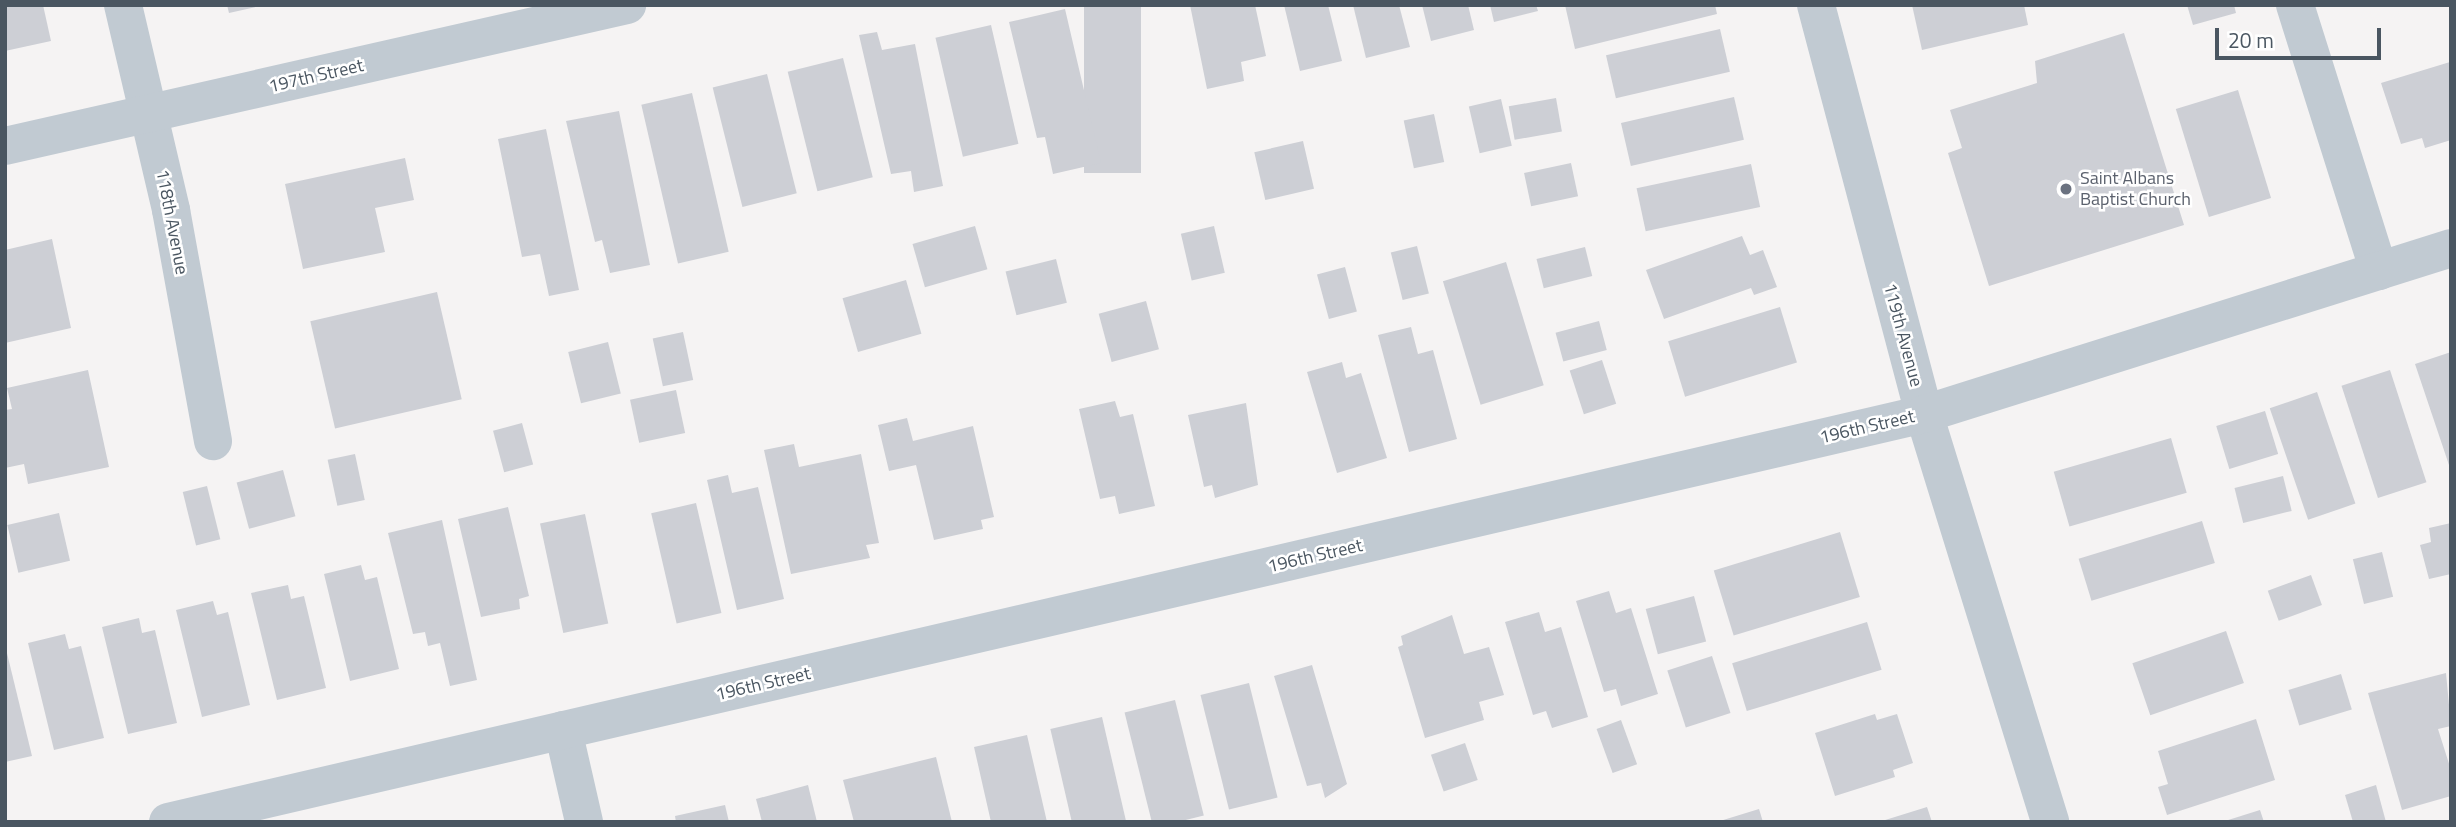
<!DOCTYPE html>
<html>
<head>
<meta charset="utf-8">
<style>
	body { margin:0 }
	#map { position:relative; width:2456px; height:827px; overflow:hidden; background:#f5f3f3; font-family:"Titillium Web",sans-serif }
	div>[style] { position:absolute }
	.building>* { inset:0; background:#cdcfd5; transform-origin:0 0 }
	.minor>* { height:38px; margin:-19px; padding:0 19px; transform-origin:19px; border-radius:19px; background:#c1cad2 }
	.dots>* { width:19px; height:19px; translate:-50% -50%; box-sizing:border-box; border:4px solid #fff; border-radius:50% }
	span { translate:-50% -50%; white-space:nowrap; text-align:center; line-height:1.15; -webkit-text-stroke:5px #fff; paint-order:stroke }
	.street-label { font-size:18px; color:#4a5661 }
	.worship-label { font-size:18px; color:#5b616d }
	.left { translate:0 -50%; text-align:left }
	.frame { position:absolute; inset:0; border:7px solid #4a5661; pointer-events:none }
	.scale { position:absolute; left:2215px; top:28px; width:166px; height:32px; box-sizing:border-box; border:4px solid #4a5661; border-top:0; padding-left:9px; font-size:21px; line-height:24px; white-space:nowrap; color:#4a5661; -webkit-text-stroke:5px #fff; paint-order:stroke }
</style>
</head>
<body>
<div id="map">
	<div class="building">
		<i style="clip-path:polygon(5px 5px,43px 5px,51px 41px,5px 51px)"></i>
		<i style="clip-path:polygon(227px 5px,260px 5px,260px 6px,229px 13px)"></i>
		<i style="left:1084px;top:5px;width:57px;height:168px"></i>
		<i style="clip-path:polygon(1190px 5px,1255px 5px,1266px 56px,1241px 62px,1244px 81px,1207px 89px)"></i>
		<i style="clip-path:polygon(1284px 5px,1328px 5px,1342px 61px,1300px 71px)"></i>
		<i style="clip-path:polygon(1353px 5px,1399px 5px,1410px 47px,1366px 58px)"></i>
		<i style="clip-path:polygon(1422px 5px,1468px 5px,1474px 30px,1431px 41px)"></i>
		<i style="clip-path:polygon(1490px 5px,1536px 5px,1538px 11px,1494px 22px)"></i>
		<i style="clip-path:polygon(1565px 5px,1715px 5px,1717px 14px,1575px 49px)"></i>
		<i style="clip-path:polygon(1912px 5px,2024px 5px,2028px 25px,1922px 50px)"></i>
		<i style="clip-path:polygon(2187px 5px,2234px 5px,2236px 13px,2193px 25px)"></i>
		<i style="clip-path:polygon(1065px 9px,1101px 163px,1053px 174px,1045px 137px,1037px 138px,1009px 22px)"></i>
		<i style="left:991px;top:25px;width:122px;height:57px;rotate:77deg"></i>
		<i style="left:1720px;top:29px;width:44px;height:117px;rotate:77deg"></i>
		<i style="clip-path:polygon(877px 32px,882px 50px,915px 44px,943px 186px,914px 192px,911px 171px,891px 174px,859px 35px)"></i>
		<i style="clip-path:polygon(2124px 33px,2184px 225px,1989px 286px,1948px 153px,1962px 148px,1950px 110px,2037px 83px,2035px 61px)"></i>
		<i style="left:843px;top:58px;width:123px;height:57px;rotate:76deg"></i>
		<i style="clip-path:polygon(2450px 62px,2451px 140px,2425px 148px,2422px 138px,2401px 144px,2381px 83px)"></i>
		<i style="left:767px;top:74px;width:123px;height:56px;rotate:76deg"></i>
		<i style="left:2238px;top:90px;width:113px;height:65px;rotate:73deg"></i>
		<i style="left:692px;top:93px;width:163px;height:52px;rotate:77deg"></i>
		<i style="left:1734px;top:97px;width:44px;height:116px;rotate:77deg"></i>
		<i style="left:1556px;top:98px;width:34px;height:48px;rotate:80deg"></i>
		<i style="left:1501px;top:99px;width:48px;height:33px;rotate:77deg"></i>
		<i style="clip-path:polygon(619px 111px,650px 265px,610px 273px,602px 240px,595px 242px,566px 121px)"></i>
		<i style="left:1434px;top:114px;width:49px;height:31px;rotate:78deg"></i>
		<i style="clip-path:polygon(546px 129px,579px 290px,549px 296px,540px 254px,522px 257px,498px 139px)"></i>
		<i style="left:1303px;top:141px;width:49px;height:50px;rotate:77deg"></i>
		<i style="clip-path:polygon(405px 158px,414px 200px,375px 208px,385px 252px,303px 269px,285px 184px)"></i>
		<i style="left:1571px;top:163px;width:34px;height:48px;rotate:78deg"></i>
		<i style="left:1751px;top:164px;width:44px;height:117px;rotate:78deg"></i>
		<i style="left:975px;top:226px;width:45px;height:65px;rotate:74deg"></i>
		<i style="left:1214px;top:226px;width:48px;height:34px;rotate:77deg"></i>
		<i style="clip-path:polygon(1742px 236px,1750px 255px,1763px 250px,1777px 287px,1754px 295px,1751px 288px,1664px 319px,1646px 270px)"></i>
		<i style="clip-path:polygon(52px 239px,71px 328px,5px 343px,5px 250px)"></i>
		<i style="left:1417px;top:246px;width:49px;height:27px;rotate:76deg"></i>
		<i style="left:1585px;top:247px;width:30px;height:50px;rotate:76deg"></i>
		<i style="left:1056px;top:259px;width:45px;height:52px;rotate:76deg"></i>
		<i style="left:1506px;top:262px;width:129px;height:66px;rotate:73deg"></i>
		<i style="left:1345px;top:267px;width:46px;height:29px;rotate:75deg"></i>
		<i style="left:906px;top:280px;width:56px;height:66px;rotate:74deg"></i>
		<i style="left:437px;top:292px;width:110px;height:130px;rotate:77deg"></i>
		<i style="left:1146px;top:301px;width:50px;height:49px;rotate:75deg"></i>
		<i style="left:1780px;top:307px;width:58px;height:117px;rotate:73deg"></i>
		<i style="left:1599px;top:321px;width:30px;height:45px;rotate:75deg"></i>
		<i style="clip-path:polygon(1411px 327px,1418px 354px,1433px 350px,1457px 439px,1409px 452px,1378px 335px)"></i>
		<i style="left:683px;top:332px;width:49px;height:31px;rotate:78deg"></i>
		<i style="left:608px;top:342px;width:53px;height:41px;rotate:76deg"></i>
		<i style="clip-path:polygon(2451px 352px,2451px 468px,2450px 468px,2415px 364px)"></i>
		<i style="left:1602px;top:360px;width:46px;height:34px;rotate:72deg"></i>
		<i style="clip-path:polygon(1342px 362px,1346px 378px,1361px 373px,1387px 458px,1337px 473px,1307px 372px)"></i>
		<i style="clip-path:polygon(88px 370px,109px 467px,28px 484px,24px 464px,5px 468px,5px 410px,12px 409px,7px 388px)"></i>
		<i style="left:2390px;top:370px;width:118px;height:51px;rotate:72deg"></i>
		<i style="left:676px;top:390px;width:44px;height:47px;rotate:78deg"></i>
		<i style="left:2317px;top:392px;width:118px;height:50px;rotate:71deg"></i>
		<i style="clip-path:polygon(1115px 401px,1120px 417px,1133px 414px,1155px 506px,1119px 514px,1115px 496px,1100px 499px,1079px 409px)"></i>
		<i style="clip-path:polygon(1246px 403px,1258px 485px,1215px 498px,1212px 485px,1204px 487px,1188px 415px)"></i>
		<i style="left:2265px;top:411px;width:45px;height:51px;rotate:73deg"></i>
		<i style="clip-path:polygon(907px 418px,913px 441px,973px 426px,994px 517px,981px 520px,983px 529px,934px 540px,916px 465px,889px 471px,878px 425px)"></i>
		<i style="left:522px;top:423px;width:43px;height:30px;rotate:75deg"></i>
		<i style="left:2171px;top:438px;width:57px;height:122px;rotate:74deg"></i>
		<i style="clip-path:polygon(794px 444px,799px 467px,861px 454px,879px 543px,866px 545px,870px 558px,791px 574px,764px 450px)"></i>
		<i style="left:355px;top:454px;width:47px;height:28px;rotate:78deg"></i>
		<i style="left:283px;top:470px;width:48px;height:48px;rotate:75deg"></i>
		<i style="clip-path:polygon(728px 475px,732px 493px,758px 487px,784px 599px,737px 610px,707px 480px)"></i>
		<i style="left:2283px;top:476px;width:36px;height:50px;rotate:76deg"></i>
		<i style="left:207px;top:486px;width:55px;height:25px;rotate:76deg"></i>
		<i style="left:696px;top:503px;width:113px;height:46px;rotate:77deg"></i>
		<i style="clip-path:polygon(508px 507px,529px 596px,519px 599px,520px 609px,481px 617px,458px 519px)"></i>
		<i style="left:59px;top:513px;width:49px;height:53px;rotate:77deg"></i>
		<i style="left:585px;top:514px;width:112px;height:46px;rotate:78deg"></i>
		<i style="clip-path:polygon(442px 520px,477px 680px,450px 686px,440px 643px,428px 646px,425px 632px,413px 634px,388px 533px)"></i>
		<i style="left:2202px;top:521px;width:44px;height:129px;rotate:73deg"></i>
		<i style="clip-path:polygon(2451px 523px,2451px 574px,2429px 579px,2420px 545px,2431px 542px,2429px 528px)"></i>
		<i style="left:1840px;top:532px;width:68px;height:132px;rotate:73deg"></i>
		<i style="left:2382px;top:552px;width:46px;height:30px;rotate:76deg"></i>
		<i style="clip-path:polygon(361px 565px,365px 580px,377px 577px,399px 669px,350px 681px,324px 574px)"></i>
		<i style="left:2311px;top:575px;width:32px;height:46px;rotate:70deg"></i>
		<i style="clip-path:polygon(288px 585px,291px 599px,304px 596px,326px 688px,277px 700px,251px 593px)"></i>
		<i style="clip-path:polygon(1609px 591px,1616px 613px,1631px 608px,1658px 694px,1621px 706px,1616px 689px,1604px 692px,1576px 601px)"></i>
		<i style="left:1694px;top:596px;width:47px;height:50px;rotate:75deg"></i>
		<i style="clip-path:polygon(213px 601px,217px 615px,228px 612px,250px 705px,202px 717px,176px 610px)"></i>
		<i style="clip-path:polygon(1539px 612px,1545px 632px,1561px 627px,1588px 717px,1552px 728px,1546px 711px,1533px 715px,1505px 622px)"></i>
		<i style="clip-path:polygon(1452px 615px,1464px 654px,1489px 647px,1504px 695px,1479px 702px,1484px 720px,1425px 738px,1398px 647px,1403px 645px,1401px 636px)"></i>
		<i style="clip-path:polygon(139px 618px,142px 633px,155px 630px,177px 723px,128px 734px,102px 627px)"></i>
		<i style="left:1867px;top:622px;width:50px;height:141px;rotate:73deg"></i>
		<i style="left:2226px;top:631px;width:55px;height:99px;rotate:71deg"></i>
		<i style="clip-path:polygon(65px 634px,69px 649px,81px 646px,104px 738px,54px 750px,28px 643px)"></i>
		<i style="clip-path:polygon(5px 645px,32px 756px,5px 762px)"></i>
		<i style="left:1712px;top:656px;width:60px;height:47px;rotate:72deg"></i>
		<i style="clip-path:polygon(1312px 665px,1347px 784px,1325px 798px,1321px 783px,1307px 786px,1274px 676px)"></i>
		<i style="clip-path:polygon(2446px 673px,2451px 726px,2438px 729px,2451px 770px,2451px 796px,2402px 810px,2368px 693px)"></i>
		<i style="left:2341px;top:674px;width:37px;height:55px;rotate:73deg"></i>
		<i style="left:1249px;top:683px;width:118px;height:50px;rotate:76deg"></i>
		<i style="left:1175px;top:700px;width:119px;height:52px;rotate:76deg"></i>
		<i style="clip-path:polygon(1875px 714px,1877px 720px,1897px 714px,1913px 763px,1893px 770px,1895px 777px,1835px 796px,1815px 733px)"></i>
		<i style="left:1102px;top:717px;width:108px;height:53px;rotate:77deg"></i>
		<i style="clip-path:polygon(2256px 719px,2275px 780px,2167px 815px,2158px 787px,2168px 784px,2158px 751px)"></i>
		<i style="left:1621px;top:720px;width:47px;height:26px;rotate:70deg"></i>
		<i style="clip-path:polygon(1027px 735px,1047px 822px,991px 822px,974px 747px)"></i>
		<i style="left:1465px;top:743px;width:39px;height:36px;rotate:71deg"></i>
		<i style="clip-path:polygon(936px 757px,952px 822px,854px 822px,843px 780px)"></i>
		<i style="clip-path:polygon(808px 785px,817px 822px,762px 822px,756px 799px)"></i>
		<i style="clip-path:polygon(2376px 785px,2386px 822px,2353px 822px,2345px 795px)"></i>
		<i style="clip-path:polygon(725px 805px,729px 822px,676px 822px,675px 816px)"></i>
		<i style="clip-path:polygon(1927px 807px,1932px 822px,1882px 822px,1882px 821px)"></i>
		<i style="clip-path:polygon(1759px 809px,1763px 822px,1721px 822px,1720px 821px)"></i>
		<i style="clip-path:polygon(2260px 810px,2264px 822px,2225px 822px,2225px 821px)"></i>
	</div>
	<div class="minor">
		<i style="left:123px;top:5px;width:211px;rotate:76.8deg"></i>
		<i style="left:171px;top:210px;width:235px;rotate:79.7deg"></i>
		<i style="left:1816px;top:5px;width:423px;rotate:75.2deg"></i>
		<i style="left:1924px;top:414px;width:427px;rotate:72.8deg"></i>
		<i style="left:2295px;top:5px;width:279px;rotate:72.5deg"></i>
		<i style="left:5px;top:146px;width:638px;rotate:-12.77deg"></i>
		<i style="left:563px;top:730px;width:94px;rotate:77.1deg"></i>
		<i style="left:168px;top:822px;width:1803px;rotate:-13.08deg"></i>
		<i style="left:1924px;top:414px;width:553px;rotate:-17.48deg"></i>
	</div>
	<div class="dots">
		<i style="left:2066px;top:189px;background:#6b7280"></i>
	</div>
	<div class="street-label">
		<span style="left:316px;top:76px;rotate:-13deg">197th Street</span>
		<span style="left:172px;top:222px;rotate:79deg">118th Avenue</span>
		<span style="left:1903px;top:335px;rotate:75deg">119th Avenue</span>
		<span style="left:1867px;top:427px;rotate:-13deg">196th Street</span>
		<span style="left:1315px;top:556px;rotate:-13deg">196th Street</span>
		<span style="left:763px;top:684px;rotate:-13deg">196th Street</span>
	</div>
	<div class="worship-label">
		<span class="left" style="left:2080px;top:189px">Saint Albans<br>Baptist Church</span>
	</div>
	<div class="frame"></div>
	<div class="scale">20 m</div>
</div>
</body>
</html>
